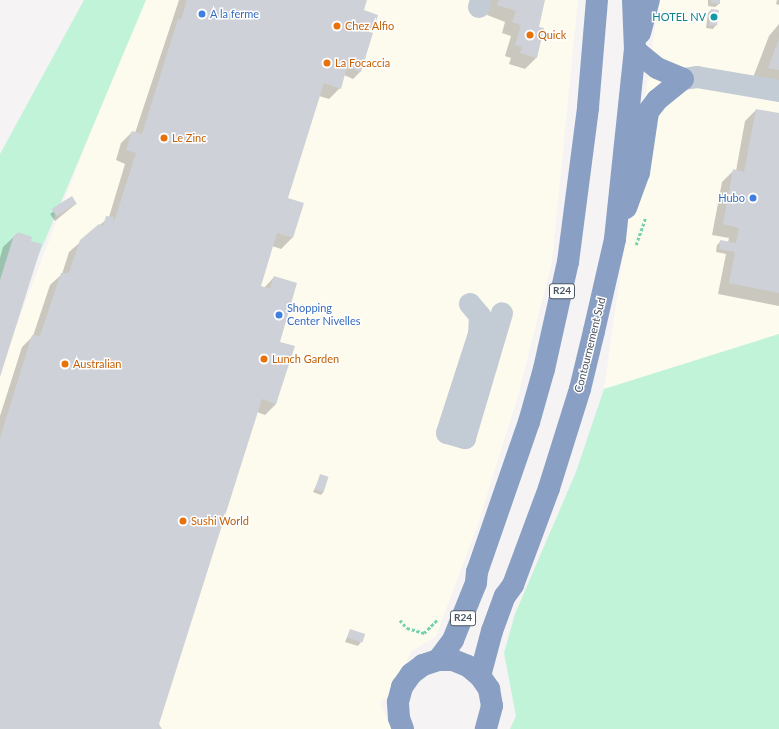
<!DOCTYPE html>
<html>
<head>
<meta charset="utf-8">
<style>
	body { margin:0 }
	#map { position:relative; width:779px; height:729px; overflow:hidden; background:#f5f3f3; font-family:Lato,sans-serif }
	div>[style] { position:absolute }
	.commercial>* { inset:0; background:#fdfbee }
	.green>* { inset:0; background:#c1f3d9 }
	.shadow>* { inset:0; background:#0003 }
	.building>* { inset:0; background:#cfd1d8; transform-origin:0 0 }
	.path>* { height:2.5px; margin-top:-1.25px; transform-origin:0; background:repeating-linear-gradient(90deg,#77d3af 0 3px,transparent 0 5px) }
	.minor>* { height:22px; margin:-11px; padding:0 11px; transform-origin:11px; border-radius:11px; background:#c3cbd4 }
	.highway>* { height:22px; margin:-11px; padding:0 11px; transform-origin:11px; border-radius:11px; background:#899fc3 }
	.dots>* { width:11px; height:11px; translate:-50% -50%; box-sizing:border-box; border:2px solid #fff; border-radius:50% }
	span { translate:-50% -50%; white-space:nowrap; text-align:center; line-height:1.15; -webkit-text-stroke:3px #fff; paint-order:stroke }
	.shield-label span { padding:1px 3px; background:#fff; border:1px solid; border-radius:3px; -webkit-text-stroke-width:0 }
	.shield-label { font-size:10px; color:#495462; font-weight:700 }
	.shop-label { font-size:11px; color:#366cbe }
	.left { translate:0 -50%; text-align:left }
	.right { translate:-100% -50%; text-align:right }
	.culture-label { font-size:11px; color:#0d838f }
	.food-label { font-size:11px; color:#c56008 }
	.street-label { font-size:11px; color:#495462 }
</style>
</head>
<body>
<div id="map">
	<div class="commercial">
		<i style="clip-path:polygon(141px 0,578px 0,552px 262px,518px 396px,477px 527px,436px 636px,411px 652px,393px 691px,380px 703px,392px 729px,0 729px,0 369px)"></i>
		<i style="clip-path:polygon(659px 0,779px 0,779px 334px,604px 389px)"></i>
	</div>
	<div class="green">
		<i style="clip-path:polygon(84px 0,146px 0,30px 276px,0 371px,0 154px)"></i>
		<i style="clip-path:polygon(779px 334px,779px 729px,510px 729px,516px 716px,504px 653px,515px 614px,576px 472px,604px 389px)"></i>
	</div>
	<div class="shadow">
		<i style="clip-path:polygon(179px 0,366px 0,362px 13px,373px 27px,370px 31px,358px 26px,357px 29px,371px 34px,360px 72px,353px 79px,344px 75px,340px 88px,329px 99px,319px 96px,287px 199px,303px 204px,292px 238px,281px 249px,272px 246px,259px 286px,264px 288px,274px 277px,278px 342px,293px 346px,276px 404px,265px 415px,257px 412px,158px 724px,161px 729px,0 729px,0 416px,22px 347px,33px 336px,50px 285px,62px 274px,69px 252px,109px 217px,125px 164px,116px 160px,121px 143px,132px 132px,135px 133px)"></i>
		<i style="clip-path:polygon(484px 0,544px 0,537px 28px,536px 58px,525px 69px,509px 64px,511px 58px,505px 56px,511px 36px,502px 33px,505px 22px,487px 15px,490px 6px)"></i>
		<i style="clip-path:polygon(708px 0,719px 0,719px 4px,715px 7px,708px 6px)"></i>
		<i style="clip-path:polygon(777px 0,779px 0,779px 5px,776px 4px)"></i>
		<i style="clip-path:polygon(711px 10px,716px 25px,713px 29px,706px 28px,708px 13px)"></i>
		<i style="clip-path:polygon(779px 24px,779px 94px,749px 88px,769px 36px)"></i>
		<i style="clip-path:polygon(756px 110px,779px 114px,779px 306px,718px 294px,726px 254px,716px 252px,717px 245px,721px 241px,728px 242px,729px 238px,712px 235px,722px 182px,733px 171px,736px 171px,745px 121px)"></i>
		<i style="clip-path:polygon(76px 204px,55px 221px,50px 214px,54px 211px)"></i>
		<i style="clip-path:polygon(18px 233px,0 375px,0 258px,3px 247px)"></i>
		<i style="clip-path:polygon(321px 475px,324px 491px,321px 495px,313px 492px)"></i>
		<i style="clip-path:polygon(350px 630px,361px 642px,358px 646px,345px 642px)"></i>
	</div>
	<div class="building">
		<i style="clip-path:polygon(187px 0,367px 0,364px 10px,378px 15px,374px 28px,360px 23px,359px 28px,373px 33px,361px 72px,347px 67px,341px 89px,324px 83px,288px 198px,304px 203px,293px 238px,277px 233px,261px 286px,270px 289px,274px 276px,297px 283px,280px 342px,295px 346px,276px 404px,262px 399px,159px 724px,162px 729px,0 729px,0 438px,32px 335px,40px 336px,61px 273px,69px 273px,80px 240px,99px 224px,103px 226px,106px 216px,114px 217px,112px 228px,136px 153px,126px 150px,132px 131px,142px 134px,178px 19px,181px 20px)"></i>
		<i style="clip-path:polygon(499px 0,545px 0,539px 27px,544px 28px,537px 58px,520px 53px,522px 47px,515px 45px,521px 25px,512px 22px,516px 11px,497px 5px)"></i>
		<i style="clip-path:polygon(711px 0,720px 0,720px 4px,711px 3px)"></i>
		<i style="left:711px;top:9px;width:8px;height:16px;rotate:7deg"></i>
		<i style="clip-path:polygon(779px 39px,779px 70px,768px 68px)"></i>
		<i style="clip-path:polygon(756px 109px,779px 113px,779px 293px,729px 283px,735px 252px,719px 249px,720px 240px,736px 243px,739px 228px,723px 224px,733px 169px,744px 172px)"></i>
		<i style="left:72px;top:196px;width:9px;height:24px;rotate:58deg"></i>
		<i style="clip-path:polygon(18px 232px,32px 237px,31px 241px,42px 244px,0 377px,0 280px,14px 235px,16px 236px)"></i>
		<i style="left:320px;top:474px;width:9px;height:16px;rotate:18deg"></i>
		<i style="left:350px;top:629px;width:16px;height:9px;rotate:18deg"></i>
	</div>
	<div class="path">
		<i style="left:636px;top:245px;width:28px;rotate:-71deg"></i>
		<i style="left:400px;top:620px;width:11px;rotate:49deg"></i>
		<i style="left:407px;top:628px;width:18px;rotate:16deg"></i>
		<i style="left:424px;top:633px;width:20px;rotate:-45deg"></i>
	</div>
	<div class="minor">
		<i style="left:479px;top:7px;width:7px;rotate:-74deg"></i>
		<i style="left:683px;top:79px;width:14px;rotate:-8deg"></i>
		<i style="left:697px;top:77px;width:83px;rotate:9.7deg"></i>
		<i style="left:470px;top:304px;width:16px;rotate:50deg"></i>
		<i style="left:480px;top:316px;width:18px;rotate:93deg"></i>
		<i style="left:479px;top:334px;width:104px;rotate:107.9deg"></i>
		<i style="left:447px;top:433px;width:19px;rotate:16deg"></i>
		<i style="left:465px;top:438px;width:130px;rotate:-73.5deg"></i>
	</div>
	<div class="highway">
		<i style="left:640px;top:33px;width:34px;rotate:-75deg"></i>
		<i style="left:626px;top:208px;width:37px;rotate:-70deg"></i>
		<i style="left:639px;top:173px;width:62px;rotate:-81.6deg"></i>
		<i style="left:648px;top:112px;width:15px;rotate:-53deg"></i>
		<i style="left:657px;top:100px;width:33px;rotate:-39deg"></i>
		<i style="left:683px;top:79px;width:28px;rotate:-157deg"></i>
		<i style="left:657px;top:68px;width:28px;rotate:-141deg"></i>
		<i style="left:438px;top:660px;width:25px;rotate:-53deg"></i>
		<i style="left:453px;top:640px;width:61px;rotate:-68deg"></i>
		<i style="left:476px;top:583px;width:11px;rotate:-85deg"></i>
		<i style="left:477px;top:572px;width:159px;rotate:-70.9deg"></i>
		<i style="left:529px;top:422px;width:55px;rotate:-74.2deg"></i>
		<i style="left:544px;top:369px;width:110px;rotate:-77.4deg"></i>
		<i style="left:568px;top:262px;width:156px;rotate:-82.6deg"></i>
		<i style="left:588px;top:107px;width:107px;rotate:-85.2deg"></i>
		<i style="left:480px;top:676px;width:47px;rotate:-75.1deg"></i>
		<i style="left:492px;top:631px;width:37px;rotate:-70deg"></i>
		<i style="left:505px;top:596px;width:14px;rotate:-54deg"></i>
		<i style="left:513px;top:585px;width:103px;rotate:-69.6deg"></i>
		<i style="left:549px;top:488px;width:104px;rotate:-72.6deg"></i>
		<i style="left:580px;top:389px;width:60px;rotate:-76.4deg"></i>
		<i style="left:594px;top:331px;width:94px;rotate:-77.1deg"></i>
		<i style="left:615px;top:239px;width:190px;rotate:-84deg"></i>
		<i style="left:635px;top:50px;width:50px;rotate:-92.3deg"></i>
		<i style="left:403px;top:729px;width:12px;rotate:-110deg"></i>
		<i style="left:399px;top:718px;width:16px;rotate:-94deg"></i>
		<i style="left:398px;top:702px;width:16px;rotate:-75deg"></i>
		<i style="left:402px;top:687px;width:16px;rotate:-55deg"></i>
		<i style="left:411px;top:674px;width:15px;rotate:-37deg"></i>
		<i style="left:423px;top:665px;width:16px;rotate:-18deg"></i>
		<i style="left:438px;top:660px;width:15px"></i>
		<i style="left:453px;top:660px;width:16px;rotate:22deg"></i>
		<i style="left:468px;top:666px;width:16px;rotate:40deg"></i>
		<i style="left:480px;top:676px;width:16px;rotate:55deg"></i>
		<i style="left:489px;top:689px;width:17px;rotate:80deg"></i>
		<i style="left:492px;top:706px;width:24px;rotate:105deg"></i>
	</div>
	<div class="dots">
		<i style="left:202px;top:14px;background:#3f7fe0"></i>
		<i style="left:714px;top:17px;background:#0f9aa8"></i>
		<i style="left:337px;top:26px;background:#e8710a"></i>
		<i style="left:530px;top:35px;background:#e8710a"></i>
		<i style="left:327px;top:63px;background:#e8710a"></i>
		<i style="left:164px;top:138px;background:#e8710a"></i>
		<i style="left:753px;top:198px;background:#3f7fe0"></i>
		<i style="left:279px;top:315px;background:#3f7fe0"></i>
		<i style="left:264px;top:359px;background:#e8710a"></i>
		<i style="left:65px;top:364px;background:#e8710a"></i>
		<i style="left:183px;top:521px;background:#e8710a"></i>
	</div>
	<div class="shield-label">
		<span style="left:562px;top:291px">R24</span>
		<span style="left:463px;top:618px">R24</span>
	</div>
	<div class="shop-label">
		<span class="left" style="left:210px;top:14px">A la ferme</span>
		<span class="right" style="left:745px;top:198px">Hubo</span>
		<span class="left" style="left:287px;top:315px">Shopping<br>Center Nivelles</span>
	</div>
	<div class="culture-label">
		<span class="right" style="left:706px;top:17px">HOTEL NV</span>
	</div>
	<div class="food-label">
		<span class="left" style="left:345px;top:26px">Chez Alfio</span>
		<span class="left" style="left:538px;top:35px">Quick</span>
		<span class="left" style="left:335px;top:63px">La Focaccia</span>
		<span class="left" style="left:172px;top:138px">Le Zinc</span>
		<span class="left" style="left:272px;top:359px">Lunch Garden</span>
		<span class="left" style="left:73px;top:364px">Australian</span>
		<span class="left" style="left:191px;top:521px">Sushi World</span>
	</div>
	<div class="street-label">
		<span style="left:590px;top:345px;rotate:-76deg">Contournement Sud</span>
	</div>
</div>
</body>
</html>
